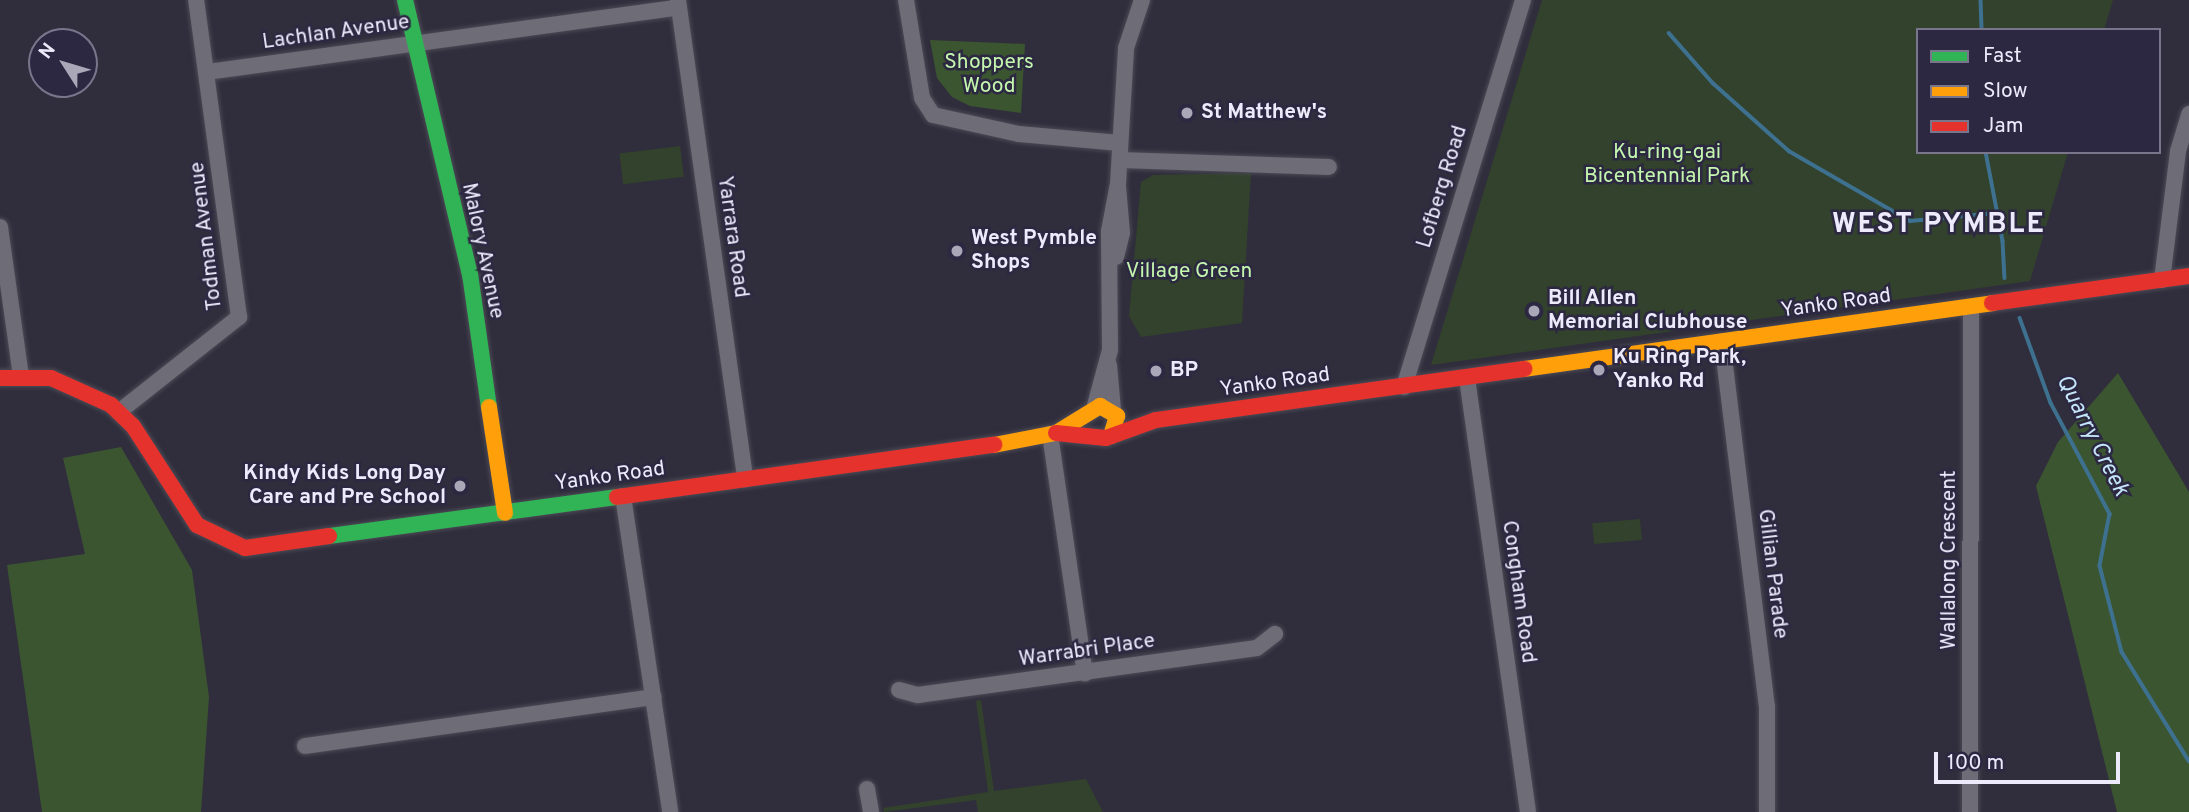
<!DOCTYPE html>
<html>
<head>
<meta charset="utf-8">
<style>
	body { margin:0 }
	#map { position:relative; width:2189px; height:812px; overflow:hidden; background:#302e3c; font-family:Overpass,sans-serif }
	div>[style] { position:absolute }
	.green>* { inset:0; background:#32422c; transform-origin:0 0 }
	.forest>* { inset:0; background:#3c5531 }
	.stream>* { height:3.5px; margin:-1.75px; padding:0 1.75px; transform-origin:1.75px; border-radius:1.75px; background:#3d718f }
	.roads { filter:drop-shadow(0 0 2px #4c4a56) drop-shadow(0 0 2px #4c4a56) }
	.street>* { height:16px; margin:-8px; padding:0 8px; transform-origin:8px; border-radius:8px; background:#6d6c77 }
	.fast>* { height:16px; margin:-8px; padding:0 8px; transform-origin:8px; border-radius:8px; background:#30b455 }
	.slow>* { height:16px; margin:-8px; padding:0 8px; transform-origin:8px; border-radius:8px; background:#ff9f0a }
	.jam>* { height:16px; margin:-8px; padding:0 8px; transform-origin:8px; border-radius:8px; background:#e5322d }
	.dots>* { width:19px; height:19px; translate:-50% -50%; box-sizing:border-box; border:4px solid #2c2842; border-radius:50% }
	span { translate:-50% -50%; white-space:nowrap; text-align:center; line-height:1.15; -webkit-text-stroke:5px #2c2842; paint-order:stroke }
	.street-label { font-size:21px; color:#eceafb }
	.park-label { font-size:21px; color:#c4f6ae }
	.poi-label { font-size:21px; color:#eceafb; font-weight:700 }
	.left { translate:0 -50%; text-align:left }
	.right { translate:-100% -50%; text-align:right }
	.water-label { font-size:23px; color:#c6e6f9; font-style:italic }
	.district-label { font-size:28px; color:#eceafb; font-weight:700; letter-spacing:2px }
	.legend { position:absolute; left:1916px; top:28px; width:245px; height:126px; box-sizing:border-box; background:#2c2842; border:2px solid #79768c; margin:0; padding:9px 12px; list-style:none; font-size:21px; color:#eceafb }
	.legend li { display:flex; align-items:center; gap:14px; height:35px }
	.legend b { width:35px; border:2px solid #79768c }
	.north { position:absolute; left:28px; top:28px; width:70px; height:70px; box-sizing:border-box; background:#2c2842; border:2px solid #79768c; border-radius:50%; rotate:307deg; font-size:19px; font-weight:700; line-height:28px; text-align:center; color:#eceafb }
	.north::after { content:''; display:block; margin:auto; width:24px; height:32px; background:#aaa8b8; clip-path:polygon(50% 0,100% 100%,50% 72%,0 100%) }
	.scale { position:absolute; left:1934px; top:752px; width:186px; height:32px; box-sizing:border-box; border:4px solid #eceafb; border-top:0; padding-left:9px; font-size:21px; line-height:24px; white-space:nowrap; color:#eceafb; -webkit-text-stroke:5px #2c2842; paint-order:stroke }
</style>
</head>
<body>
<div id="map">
	<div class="green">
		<i style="clip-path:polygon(1542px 0,2113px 0,2104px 30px,1918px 30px,1918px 152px,2068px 152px,2030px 281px,1431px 365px)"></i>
		<i style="left:680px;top:146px;width:31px;height:61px;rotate:83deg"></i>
		<i style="clip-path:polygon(1251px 173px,1242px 323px,1141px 337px,1129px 316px,1141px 182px,1153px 175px)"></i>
		<i style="left:1640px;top:519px;width:21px;height:48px;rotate:85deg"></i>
		<i style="clip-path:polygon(981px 700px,994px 791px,1086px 779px,1103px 812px,978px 812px,976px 800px,884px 812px,883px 808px,988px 792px,976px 701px)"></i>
	</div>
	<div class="forest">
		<i style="clip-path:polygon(930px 40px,1025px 44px,1021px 113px,970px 106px,952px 97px,937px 78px)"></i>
		<i style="clip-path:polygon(2118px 373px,2189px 492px,2189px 812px,2117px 812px,2036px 486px,2058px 442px)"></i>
		<i style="clip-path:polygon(121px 447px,192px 570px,209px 697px,201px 812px,42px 812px,7px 565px,85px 554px,63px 458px)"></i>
	</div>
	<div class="stream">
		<i style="left:1981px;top:0;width:30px;rotate:88deg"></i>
		<i style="left:1669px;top:33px;width:67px;rotate:48.7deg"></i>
		<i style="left:1713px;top:83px;width:102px;rotate:41.8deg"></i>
		<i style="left:1789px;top:151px;width:140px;rotate:30deg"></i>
		<i style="left:1910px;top:221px;width:87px;rotate:-5.3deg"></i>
		<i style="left:1986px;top:152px;width:91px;rotate:79.2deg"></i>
		<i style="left:2003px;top:241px;width:37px;rotate:87deg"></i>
		<i style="left:2020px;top:318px;width:90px;rotate:70deg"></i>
		<i style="left:2051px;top:403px;width:126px;rotate:62deg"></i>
		<i style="left:2110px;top:514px;width:53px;rotate:100.9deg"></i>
		<i style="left:2100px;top:566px;width:89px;rotate:75.7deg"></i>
		<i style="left:2122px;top:652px;width:128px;rotate:58.4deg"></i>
	</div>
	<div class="roads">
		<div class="street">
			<i style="left:678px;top:0;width:484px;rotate:82deg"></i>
			<i style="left:906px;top:0;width:99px;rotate:80.7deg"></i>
			<i style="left:922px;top:98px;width:20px;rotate:57deg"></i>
			<i style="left:933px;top:115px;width:88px;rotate:12.5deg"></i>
			<i style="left:1019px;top:134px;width:101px;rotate:5.1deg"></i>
			<i style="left:207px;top:72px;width:476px;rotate:-7.8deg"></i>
			<i style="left:1120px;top:160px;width:209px;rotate:1.9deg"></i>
			<i style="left:0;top:227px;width:150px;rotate:82deg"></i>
			<i style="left:1116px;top:257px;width:25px;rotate:-76deg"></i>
			<i style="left:1122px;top:233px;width:47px;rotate:-94.9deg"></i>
			<i style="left:2162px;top:280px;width:130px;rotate:-82.9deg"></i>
			<i style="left:2178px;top:151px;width:39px;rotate:-73deg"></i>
			<i style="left:1722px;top:341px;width:368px;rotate:83deg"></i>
			<i style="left:1767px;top:706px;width:106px;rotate:90deg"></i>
			<i style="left:1109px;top:365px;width:45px;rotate:84.9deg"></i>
			<i style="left:1467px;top:378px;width:438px;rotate:82deg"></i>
			<i style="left:1404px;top:387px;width:405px;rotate:-72.9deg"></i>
			<i style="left:1094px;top:409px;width:61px;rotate:-74.8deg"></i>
			<i style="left:1110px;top:350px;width:119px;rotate:-90.5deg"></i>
			<i style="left:1109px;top:231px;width:48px;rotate:-79.2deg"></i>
			<i style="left:1118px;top:184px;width:136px;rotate:-86.6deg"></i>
			<i style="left:1126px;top:48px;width:51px;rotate:-71.6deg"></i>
			<i style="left:120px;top:411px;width:152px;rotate:-38.3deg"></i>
			<i style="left:239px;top:317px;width:320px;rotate:-97.7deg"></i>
			<i style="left:1050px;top:434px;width:242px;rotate:81.7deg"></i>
			<i style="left:623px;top:496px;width:319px;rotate:81.5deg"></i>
			<i style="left:899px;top:690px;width:20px;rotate:15deg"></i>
			<i style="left:918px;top:695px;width:342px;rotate:-7.9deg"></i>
			<i style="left:1257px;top:648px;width:23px;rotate:-38deg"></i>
			<i style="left:305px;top:746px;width:352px;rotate:-8deg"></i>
			<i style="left:867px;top:789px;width:23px;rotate:80deg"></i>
			<i style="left:1970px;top:812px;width:505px;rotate:-89.89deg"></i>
		</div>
		<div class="fast">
			<i style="left:405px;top:0;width:282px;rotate:76.7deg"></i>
			<i style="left:470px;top:274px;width:134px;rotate:81.9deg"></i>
			<i style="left:329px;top:536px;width:291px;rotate:-7.7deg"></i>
		</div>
		<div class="slow">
			<i style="left:1524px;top:369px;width:473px;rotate:-8deg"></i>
			<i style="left:489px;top:407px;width:107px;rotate:81.4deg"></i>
			<i style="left:994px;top:445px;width:63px;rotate:-11deg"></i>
			<i style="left:1056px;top:433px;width:52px;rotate:-31.5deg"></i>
			<i style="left:1100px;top:406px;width:20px;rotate:30deg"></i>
			<i style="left:1117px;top:416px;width:21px;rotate:107deg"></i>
		</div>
		<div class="jam">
			<i style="left:1992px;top:303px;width:199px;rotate:-7.8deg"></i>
			<i style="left:0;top:378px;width:51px"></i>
			<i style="left:51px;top:378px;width:66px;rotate:24.2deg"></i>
			<i style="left:111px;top:405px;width:30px;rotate:44deg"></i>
			<i style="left:133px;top:426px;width:118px;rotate:57.1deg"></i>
			<i style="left:197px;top:525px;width:53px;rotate:25.6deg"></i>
			<i style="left:245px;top:548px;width:85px;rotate:-8.1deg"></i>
			<i style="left:1056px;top:433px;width:50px;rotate:5.7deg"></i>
			<i style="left:1106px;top:438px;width:53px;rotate:-19.8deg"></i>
			<i style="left:1156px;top:420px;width:372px;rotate:-7.9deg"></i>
			<i style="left:617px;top:497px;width:381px;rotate:-7.9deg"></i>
		</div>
	</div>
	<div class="dots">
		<i style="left:1187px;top:113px;background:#aaa8b8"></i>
		<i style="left:957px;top:251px;background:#aaa8b8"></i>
		<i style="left:1534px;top:311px;background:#aaa8b8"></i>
		<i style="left:1599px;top:370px;background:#aaa8b8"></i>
		<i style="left:1156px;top:371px;background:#aaa8b8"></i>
		<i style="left:460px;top:486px;background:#aaa8b8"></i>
	</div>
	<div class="street-label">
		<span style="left:336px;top:33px;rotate:-8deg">Lachlan Avenue</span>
		<span style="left:1443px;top:187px;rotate:-73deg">Lofberg Road</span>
		<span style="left:207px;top:236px;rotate:-97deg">Todman Avenue</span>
		<span style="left:732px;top:237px;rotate:82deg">Yarrara Road</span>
		<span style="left:482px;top:251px;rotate:78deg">Malory Avenue</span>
		<span style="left:1836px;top:304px;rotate:-8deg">Yanko Road</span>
		<span style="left:1275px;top:383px;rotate:-8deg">Yanko Road</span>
		<span style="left:610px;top:477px;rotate:-8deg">Yanko Road</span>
		<span style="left:1950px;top:560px;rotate:-90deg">Wallalong Crescent</span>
		<span style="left:1772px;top:574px;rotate:83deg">Gillian Parade</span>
		<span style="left:1518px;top:592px;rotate:82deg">Congham Road</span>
		<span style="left:1087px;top:651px;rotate:-8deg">Warrabri Place</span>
	</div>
	<div class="park-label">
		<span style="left:989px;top:75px">Shoppers<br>Wood</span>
		<span style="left:1667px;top:165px">Ku-ring-gai<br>Bicentennial Park</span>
		<span style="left:1189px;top:272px">Village Green</span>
	</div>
	<div class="poi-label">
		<span class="left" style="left:1201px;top:113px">St Matthew's</span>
		<span class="left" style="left:971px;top:251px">West Pymble<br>Shops</span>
		<span class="left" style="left:1548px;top:311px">Bill Allen<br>Memorial Clubhouse</span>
		<span class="left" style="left:1613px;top:370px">Ku Ring Park,<br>Yanko Rd</span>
		<span class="left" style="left:1170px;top:371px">BP</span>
		<span class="right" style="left:446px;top:486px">Kindy Kids Long Day<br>Care and Pre School</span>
	</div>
	<div class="water-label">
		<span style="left:2091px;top:436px;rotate:63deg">Quarry Creek</span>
	</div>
	<div class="district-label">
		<span style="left:1939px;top:225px">WEST PYMBLE</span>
	</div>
	<ul class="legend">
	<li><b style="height:9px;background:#30b455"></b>Fast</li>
	<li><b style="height:9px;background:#ff9f0a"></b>Slow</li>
	<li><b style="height:9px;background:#e5322d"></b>Jam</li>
	</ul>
	<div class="north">N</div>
	<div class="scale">100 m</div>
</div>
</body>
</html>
